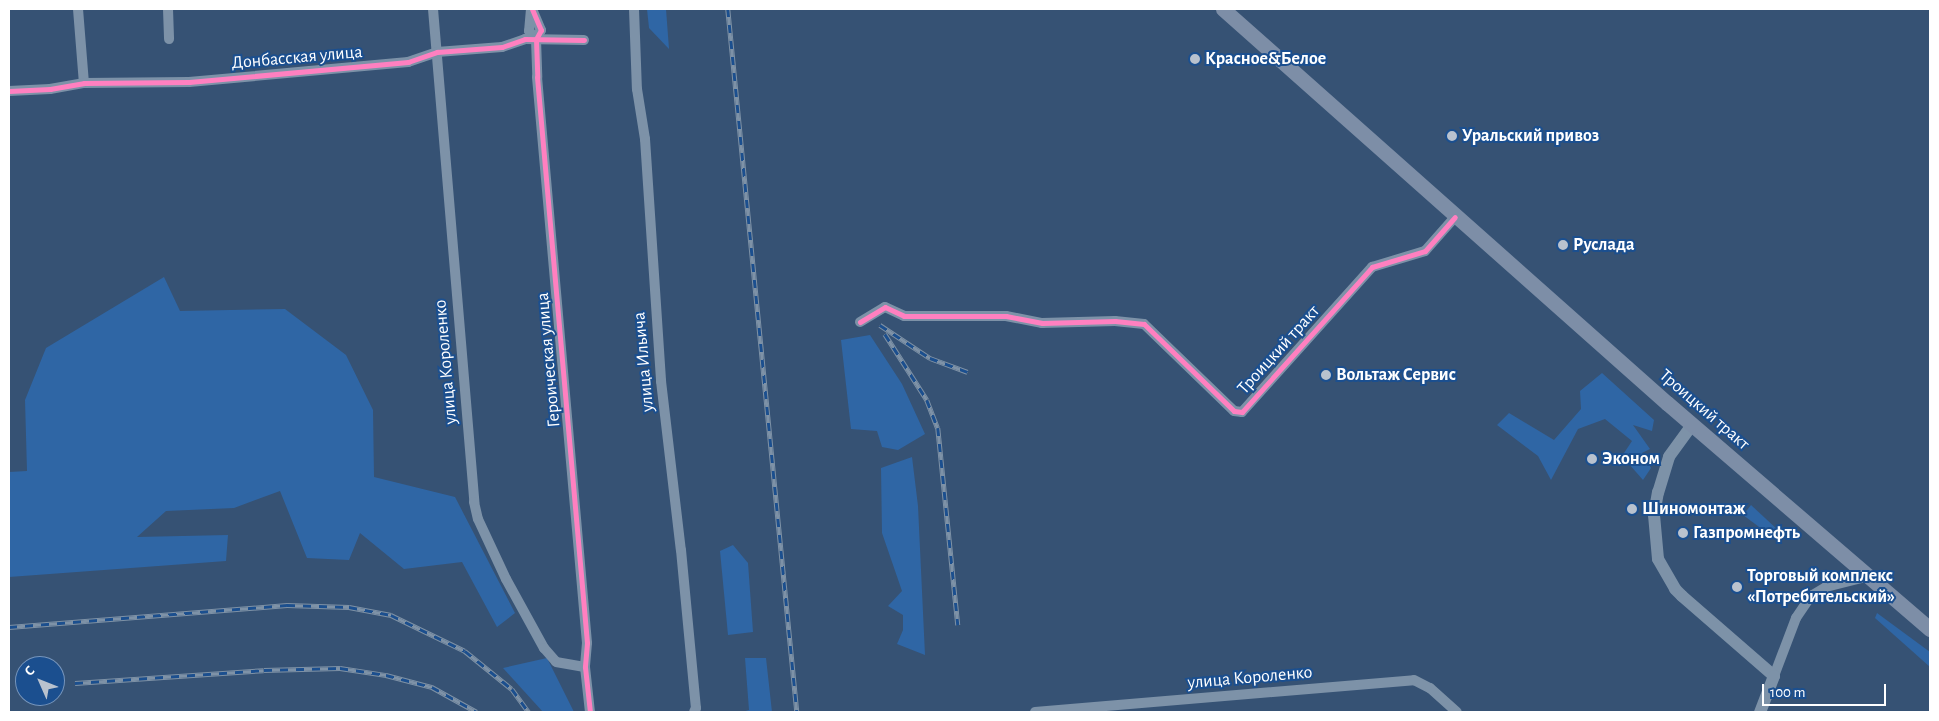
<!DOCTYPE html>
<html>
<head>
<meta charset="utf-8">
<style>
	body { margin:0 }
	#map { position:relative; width:1939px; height:721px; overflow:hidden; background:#365274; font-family:"Alegreya Sans",sans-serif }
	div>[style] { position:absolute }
	.green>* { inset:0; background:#2f66a5 }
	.minor>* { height:10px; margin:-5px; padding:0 5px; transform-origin:5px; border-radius:5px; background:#7d92a8 }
	.tertiary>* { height:12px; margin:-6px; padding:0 6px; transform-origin:6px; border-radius:6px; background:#7d92a8 }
	.primary>* { height:15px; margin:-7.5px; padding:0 7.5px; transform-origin:7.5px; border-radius:7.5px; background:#7d8ea7 }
	.rail>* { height:4.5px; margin-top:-2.25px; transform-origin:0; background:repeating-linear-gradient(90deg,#1b4f8f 0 8px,#7e92a7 0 16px); box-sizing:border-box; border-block:1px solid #7e92a7 }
	.cycleway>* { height:5px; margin:-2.5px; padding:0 2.5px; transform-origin:2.5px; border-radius:2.5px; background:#ff80c0 }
	.dots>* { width:14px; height:14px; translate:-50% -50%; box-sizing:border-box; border:2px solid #1b4f8f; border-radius:50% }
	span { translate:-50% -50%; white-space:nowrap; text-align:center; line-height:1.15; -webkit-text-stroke:4px #1b4f8f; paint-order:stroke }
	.street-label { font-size:18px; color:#fff }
	.poi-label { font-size:18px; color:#fff; font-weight:700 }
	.left { translate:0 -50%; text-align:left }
	.frame { position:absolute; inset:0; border:10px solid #fff; pointer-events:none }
	.north { position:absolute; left:15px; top:656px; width:50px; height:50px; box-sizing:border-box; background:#1b4f8f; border:1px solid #7695bc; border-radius:50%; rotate:314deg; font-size:14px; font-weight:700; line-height:20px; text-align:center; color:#fff }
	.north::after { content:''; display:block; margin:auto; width:18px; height:22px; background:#b9c2ce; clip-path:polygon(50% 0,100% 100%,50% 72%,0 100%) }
	.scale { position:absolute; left:1762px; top:684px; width:124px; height:22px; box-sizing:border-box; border:2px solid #fff; border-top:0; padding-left:6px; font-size:15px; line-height:18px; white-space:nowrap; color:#fff; -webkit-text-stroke:4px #1b4f8f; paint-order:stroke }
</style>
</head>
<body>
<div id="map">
	<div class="green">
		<i style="clip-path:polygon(647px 9px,666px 9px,669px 49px,649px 28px)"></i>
		<i style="clip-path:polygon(164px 277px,180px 311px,285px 309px,346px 355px,373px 410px,374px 477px,455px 497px,515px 613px,497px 627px,462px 562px,404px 569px,360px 533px,349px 560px,307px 558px,280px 491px,234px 508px,166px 511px,137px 537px,228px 535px,226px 561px,9px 577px,9px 472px,27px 471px,25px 400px,46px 348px)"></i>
		<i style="clip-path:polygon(870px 335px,902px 384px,925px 434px,898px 450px,882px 447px,877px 431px,851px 429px,841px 340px)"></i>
		<i style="clip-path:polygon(1602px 373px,1654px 420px,1652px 431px,1633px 425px,1650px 449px,1642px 453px,1651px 468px,1643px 480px,1622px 456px,1632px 441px,1605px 419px,1578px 429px,1551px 480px,1538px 456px,1497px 425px,1509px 413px,1554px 440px,1581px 409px,1580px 391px)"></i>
		<i style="clip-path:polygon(912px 457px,918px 506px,925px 655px,897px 644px,903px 630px,903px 615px,888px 606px,902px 591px,882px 533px,881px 468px)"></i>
		<i style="clip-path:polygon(1751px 505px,1779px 531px,1774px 538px,1743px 515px)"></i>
		<i style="clip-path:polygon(733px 545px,748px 563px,753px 632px,728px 635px,720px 551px)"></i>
		<i style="clip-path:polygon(1877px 613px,1930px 652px,1930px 667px,1875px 618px)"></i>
		<i style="clip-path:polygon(547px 658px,574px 712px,543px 712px,503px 668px)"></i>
		<i style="clip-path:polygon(745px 658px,766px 658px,772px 712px,742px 712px,749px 710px)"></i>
	</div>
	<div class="minor">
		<i style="left:78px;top:9px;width:74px;rotate:85.4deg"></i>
		<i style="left:168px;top:9px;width:30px;rotate:88deg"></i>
		<i style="left:433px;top:9px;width:495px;rotate:85.2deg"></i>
		<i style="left:474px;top:502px;width:17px;rotate:77deg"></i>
		<i style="left:478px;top:519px;width:66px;rotate:65deg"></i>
		<i style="left:506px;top:579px;width:79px;rotate:61.2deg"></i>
		<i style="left:544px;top:648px;width:18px;rotate:49deg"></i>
		<i style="left:556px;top:662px;width:29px;rotate:10deg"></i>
		<i style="left:531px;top:9px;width:22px;rotate:95deg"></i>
		<i style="left:529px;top:31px;width:11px;rotate:49deg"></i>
		<i style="left:532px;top:9px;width:23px;rotate:67deg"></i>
		<i style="left:541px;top:30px;width:10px;rotate:119deg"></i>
		<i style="left:536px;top:39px;width:38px;rotate:88deg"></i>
		<i style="left:537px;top:77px;width:568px;rotate:84.95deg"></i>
		<i style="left:587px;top:643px;width:24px;rotate:95deg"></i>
		<i style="left:585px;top:667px;width:45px;rotate:83.7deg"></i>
		<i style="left:634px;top:9px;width:80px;rotate:87.9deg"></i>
		<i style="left:637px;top:89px;width:51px;rotate:80.9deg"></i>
		<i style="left:645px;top:139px;width:243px;rotate:86.2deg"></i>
		<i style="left:661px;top:381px;width:170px;rotate:83.3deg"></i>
		<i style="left:681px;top:550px;width:159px;rotate:84.6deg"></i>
		<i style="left:696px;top:708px;width:4px;rotate:117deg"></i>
		<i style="left:9px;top:91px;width:41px;rotate:-2.8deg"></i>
		<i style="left:50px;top:89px;width:35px;rotate:-10deg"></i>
		<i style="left:84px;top:83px;width:105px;rotate:-0.5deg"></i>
		<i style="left:189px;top:82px;width:220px;rotate:-5.2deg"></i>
		<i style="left:408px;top:62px;width:31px;rotate:-19deg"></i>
		<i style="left:437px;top:52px;width:65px;rotate:-4.4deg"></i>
		<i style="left:502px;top:47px;width:24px;rotate:-19deg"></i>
		<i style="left:525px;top:39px;width:59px;rotate:1deg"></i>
		<i style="left:860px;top:322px;width:29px;rotate:-31deg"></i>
		<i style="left:885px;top:307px;width:21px;rotate:25deg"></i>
		<i style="left:904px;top:316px;width:102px"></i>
		<i style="left:1006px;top:316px;width:37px;rotate:11deg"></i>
		<i style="left:1042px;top:323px;width:73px;rotate:-1.6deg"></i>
		<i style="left:1115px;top:321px;width:29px;rotate:6deg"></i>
		<i style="left:1144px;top:324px;width:125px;rotate:44deg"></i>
		<i style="left:1234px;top:411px;width:8px;rotate:7deg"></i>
		<i style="left:1242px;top:412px;width:195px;rotate:-48.1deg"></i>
		<i style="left:1372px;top:267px;width:55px;rotate:-16.8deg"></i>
		<i style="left:1425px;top:251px;width:45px;rotate:-48.6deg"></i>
		<i style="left:1774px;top:676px;width:62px;rotate:-69.2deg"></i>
		<i style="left:1796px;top:618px;width:27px;rotate:-56deg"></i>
		<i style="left:1811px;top:596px;width:17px;rotate:-31deg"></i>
		<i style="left:1826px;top:587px;width:44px;rotate:-14.3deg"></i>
		<i style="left:1035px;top:712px;width:380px;rotate:-4.8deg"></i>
		<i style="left:1414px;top:680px;width:18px;rotate:27deg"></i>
		<i style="left:1430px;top:688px;width:36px;rotate:42deg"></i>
	</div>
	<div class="tertiary">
		<i style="left:1692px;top:425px;width:39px;rotate:126deg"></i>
		<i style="left:1669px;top:457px;width:37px;rotate:107deg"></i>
		<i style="left:1658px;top:492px;width:23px;rotate:100deg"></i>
		<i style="left:1654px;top:515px;width:44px;rotate:84.8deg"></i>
		<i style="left:1658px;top:559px;width:34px;rotate:60deg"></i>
		<i style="left:1675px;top:589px;width:10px;rotate:45deg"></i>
		<i style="left:1682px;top:596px;width:122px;rotate:41deg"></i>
		<i style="left:1774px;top:676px;width:39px;rotate:111deg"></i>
	</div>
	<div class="primary">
		<i style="left:1223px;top:9px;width:594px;rotate:41.59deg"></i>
		<i style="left:1667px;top:403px;width:347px;rotate:40.7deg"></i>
	</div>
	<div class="rail">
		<i style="left:728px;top:9px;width:706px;rotate:84.39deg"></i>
		<i style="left:880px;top:325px;width:60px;rotate:33.4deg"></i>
		<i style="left:930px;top:358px;width:40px;rotate:20.2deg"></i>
		<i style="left:885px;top:334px;width:78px;rotate:57.5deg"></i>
		<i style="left:927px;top:400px;width:30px;rotate:69deg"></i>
		<i style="left:938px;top:428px;width:198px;rotate:84.2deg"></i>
		<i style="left:9px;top:627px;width:279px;rotate:-4.5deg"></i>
		<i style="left:287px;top:605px;width:62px;rotate:1.8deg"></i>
		<i style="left:349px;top:607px;width:43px;rotate:10.8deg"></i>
		<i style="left:391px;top:615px;width:82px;rotate:25.9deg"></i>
		<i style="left:465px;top:651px;width:60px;rotate:39deg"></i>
		<i style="left:512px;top:689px;width:29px;rotate:54deg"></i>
		<i style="left:75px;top:683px;width:189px;rotate:-3.9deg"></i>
		<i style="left:264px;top:670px;width:76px;rotate:-1.5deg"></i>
		<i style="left:340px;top:668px;width:47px;rotate:8.7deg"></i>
		<i style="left:386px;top:675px;width:48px;rotate:14.6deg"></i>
		<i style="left:432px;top:687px;width:51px;rotate:29.1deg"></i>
	</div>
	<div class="cycleway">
		<i style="left:532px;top:9px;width:23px;rotate:67deg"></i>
		<i style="left:541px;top:30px;width:10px;rotate:119deg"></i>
		<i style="left:536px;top:39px;width:38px;rotate:88deg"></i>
		<i style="left:537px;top:77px;width:568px;rotate:84.95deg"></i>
		<i style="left:587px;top:643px;width:24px;rotate:95deg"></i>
		<i style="left:585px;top:667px;width:45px;rotate:83.7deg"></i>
		<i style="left:9px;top:91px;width:41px;rotate:-2.8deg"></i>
		<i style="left:50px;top:89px;width:35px;rotate:-10deg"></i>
		<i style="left:84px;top:83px;width:105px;rotate:-0.5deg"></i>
		<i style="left:189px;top:82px;width:220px;rotate:-5.2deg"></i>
		<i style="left:408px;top:62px;width:31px;rotate:-19deg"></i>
		<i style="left:437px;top:52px;width:65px;rotate:-4.4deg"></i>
		<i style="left:502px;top:47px;width:24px;rotate:-19deg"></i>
		<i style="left:525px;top:39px;width:59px;rotate:1deg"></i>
		<i style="left:860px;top:322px;width:29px;rotate:-31deg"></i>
		<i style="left:885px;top:307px;width:21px;rotate:25deg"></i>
		<i style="left:904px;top:316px;width:102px"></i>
		<i style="left:1006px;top:316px;width:37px;rotate:11deg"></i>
		<i style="left:1042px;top:323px;width:73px;rotate:-1.6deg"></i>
		<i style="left:1115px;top:321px;width:29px;rotate:6deg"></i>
		<i style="left:1144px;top:324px;width:125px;rotate:44deg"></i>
		<i style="left:1234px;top:411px;width:8px;rotate:7deg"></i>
		<i style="left:1242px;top:412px;width:195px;rotate:-48.1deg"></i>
		<i style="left:1372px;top:267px;width:55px;rotate:-16.8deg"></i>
		<i style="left:1425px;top:251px;width:45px;rotate:-48.6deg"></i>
	</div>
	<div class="dots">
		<i style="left:1195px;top:59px;background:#b9c2ce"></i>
		<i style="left:1452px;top:136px;background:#b9c2ce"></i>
		<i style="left:1563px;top:245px;background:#b9c2ce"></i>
		<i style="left:1326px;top:375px;background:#b9c2ce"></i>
		<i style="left:1592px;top:459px;background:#b9c2ce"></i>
		<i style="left:1632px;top:509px;background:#b9c2ce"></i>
		<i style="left:1683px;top:533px;background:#b9c2ce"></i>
		<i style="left:1737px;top:587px;background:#b9c2ce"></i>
	</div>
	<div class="street-label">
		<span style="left:297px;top:58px;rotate:-5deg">Донбасская улица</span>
		<span style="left:1279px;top:350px;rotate:-48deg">Троицкий тракт</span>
		<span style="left:549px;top:360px;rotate:-95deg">Героическая улица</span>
		<span style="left:446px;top:362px;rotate:-95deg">улица Короленко</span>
		<span style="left:644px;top:362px;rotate:-95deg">улица Ильича</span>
		<span style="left:1704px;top:410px;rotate:41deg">Троицкий тракт</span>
		<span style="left:1250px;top:678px;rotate:-5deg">улица Короленко</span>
	</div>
	<div class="poi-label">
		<span class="left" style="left:1205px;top:59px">Красное&amp;Белое</span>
		<span class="left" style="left:1462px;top:136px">Уральский привоз</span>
		<span class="left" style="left:1573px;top:245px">Руслада</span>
		<span class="left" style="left:1336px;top:375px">Вольтаж Сервис</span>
		<span class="left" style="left:1602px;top:459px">Эконом</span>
		<span class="left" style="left:1642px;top:509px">Шиномонтаж</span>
		<span class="left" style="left:1693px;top:533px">Газпромнефть</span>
		<span class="left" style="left:1747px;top:587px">Торговый комплекс<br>«Потребительский»</span>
	</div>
	<div class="frame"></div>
	<div class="north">С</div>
	<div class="scale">100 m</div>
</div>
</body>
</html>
